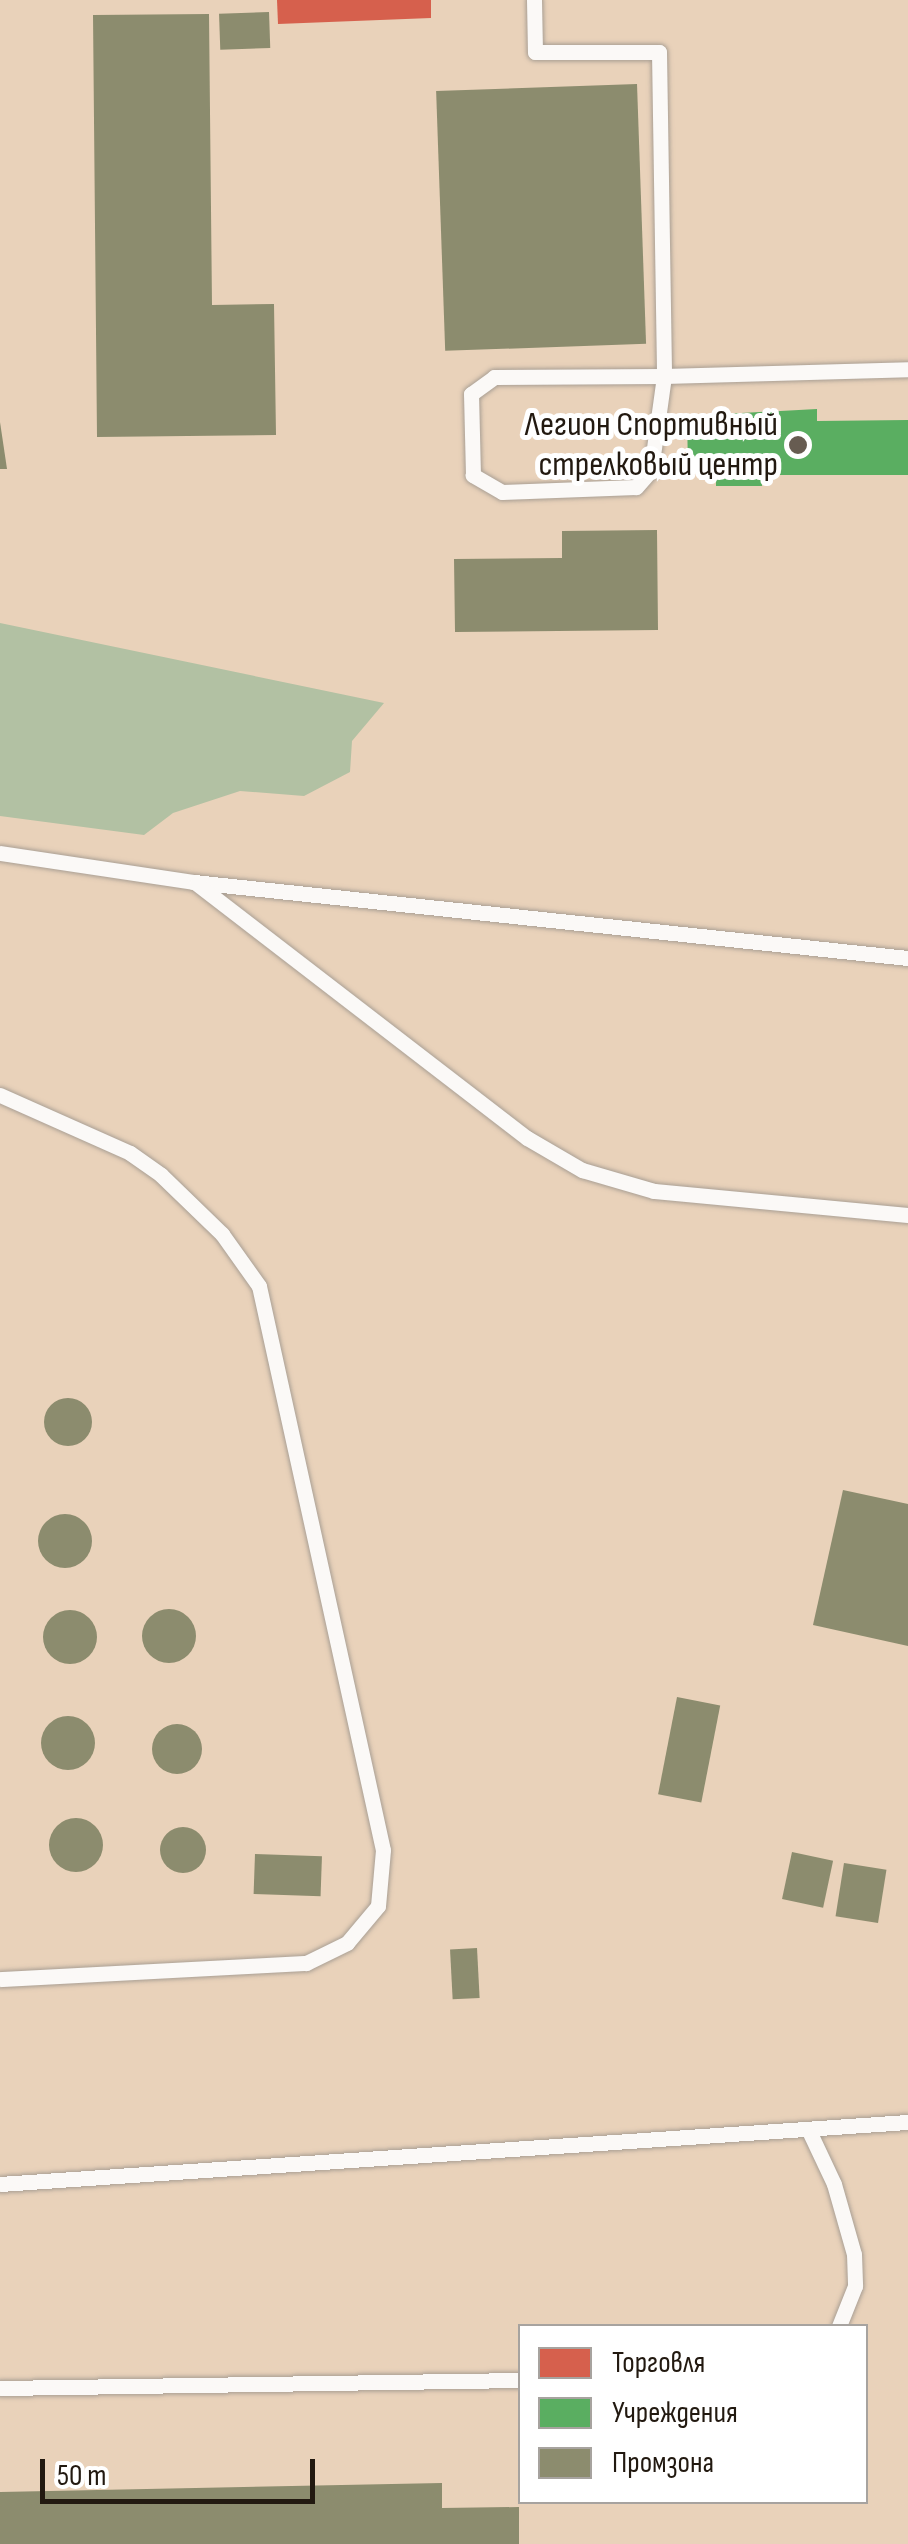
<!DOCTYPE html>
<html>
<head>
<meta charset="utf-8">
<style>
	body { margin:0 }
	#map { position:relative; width:908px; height:2544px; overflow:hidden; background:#e7d9cb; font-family:"Sofia Sans Condensed",sans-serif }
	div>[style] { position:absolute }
	.built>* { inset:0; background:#e9d2ba }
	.forest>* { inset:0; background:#b2c1a3 }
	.shops>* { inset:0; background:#d6604d }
	.public>* { inset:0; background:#5aae61 }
	.industry>* { inset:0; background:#8c8c6e; transform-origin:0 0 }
	.round { border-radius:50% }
	.roads { filter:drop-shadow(0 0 2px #a99f94) drop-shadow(0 0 2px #a99f94) }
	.lane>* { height:15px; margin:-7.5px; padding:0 7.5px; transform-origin:7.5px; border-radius:7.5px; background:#fbf9f7 }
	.dots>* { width:28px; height:28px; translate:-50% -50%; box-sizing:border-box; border:5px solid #fff; border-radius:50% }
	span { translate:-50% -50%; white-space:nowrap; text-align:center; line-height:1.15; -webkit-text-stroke:10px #fff; paint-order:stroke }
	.poi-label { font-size:35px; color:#221910 }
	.right { translate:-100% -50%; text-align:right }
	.legend { position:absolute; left:518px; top:2324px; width:350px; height:180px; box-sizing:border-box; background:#fff; border:2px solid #a7a39f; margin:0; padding:12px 18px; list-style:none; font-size:30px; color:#221910 }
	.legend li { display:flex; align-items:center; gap:20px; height:50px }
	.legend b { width:50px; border:2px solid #a7a39f }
	.scale { position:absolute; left:40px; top:2459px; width:275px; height:45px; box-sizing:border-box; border:5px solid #221910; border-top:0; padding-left:12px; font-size:30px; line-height:35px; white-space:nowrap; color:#221910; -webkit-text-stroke:8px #fff; paint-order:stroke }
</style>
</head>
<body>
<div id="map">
	<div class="built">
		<i style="clip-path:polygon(evenodd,0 0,908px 0,908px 2544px,0 2544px,0 0,520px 2326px,866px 2326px,866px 2502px,520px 2502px,520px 2326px)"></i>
	</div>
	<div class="forest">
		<i style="clip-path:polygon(0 623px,384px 703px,352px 741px,350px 772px,304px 796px,240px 791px,173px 813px,144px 835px,0 816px)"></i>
	</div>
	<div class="shops">
		<i style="clip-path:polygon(277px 0,431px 0,431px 18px,278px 24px)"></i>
	</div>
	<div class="public">
		<i style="clip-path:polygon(817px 409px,817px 421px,908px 420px,908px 475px,762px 475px,762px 486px,716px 486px,716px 469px,688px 469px,687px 416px)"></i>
	</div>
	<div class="industry">
		<i style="left:269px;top:12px;width:36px;height:50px;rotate:88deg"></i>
		<i style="clip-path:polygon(209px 14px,212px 305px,274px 304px,276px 435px,97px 437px,93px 15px)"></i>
		<i style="left:637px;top:84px;width:260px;height:201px;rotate:88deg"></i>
		<i style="clip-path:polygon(0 422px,7px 469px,0 469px)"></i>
		<i style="clip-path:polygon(657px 530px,658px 630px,455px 632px,454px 559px,562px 558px,562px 531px)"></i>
		<i class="round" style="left:44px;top:1398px;width:48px;height:48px"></i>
		<i style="clip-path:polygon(843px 1490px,908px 1504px,908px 1646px,813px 1625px)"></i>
		<i class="round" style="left:38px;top:1514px;width:54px;height:54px"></i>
		<i class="round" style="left:142px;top:1609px;width:54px;height:54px"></i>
		<i class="round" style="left:43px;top:1610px;width:54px;height:54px"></i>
		<i style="left:677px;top:1697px;width:44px;height:99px;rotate:11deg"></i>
		<i class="round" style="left:41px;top:1716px;width:54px;height:54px"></i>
		<i class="round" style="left:152px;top:1724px;width:50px;height:50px"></i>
		<i class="round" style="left:49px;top:1818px;width:54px;height:54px"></i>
		<i class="round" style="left:160px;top:1827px;width:46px;height:46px"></i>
		<i style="left:792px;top:1852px;width:42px;height:48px;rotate:12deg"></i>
		<i style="left:255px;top:1854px;width:67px;height:40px;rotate:2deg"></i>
		<i style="left:844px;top:1863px;width:43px;height:54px;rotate:9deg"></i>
		<i style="left:477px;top:1948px;width:50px;height:27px;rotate:87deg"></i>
		<i style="clip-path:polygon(442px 2483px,442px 2508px,519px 2507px,519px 2544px,0 2544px,0 2492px)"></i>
	</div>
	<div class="roads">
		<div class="lane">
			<i style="left:534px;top:0;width:52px;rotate:88.9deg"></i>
			<i style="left:535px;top:52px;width:124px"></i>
			<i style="left:659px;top:52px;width:324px;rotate:89.1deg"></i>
			<i style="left:664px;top:376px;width:95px;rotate:97.9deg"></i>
			<i style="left:651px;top:470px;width:23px;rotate:131deg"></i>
			<i style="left:636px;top:487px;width:134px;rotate:177.9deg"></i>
			<i style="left:502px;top:492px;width:34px;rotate:-150deg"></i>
			<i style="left:473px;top:475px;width:81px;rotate:-91.4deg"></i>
			<i style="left:471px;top:394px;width:29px;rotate:-36deg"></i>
			<i style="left:494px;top:377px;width:170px;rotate:-0.3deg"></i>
			<i style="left:664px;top:376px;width:244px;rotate:-1.6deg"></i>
			<i style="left:0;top:853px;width:196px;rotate:8.5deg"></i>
			<i style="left:194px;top:882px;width:718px;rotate:6.08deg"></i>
			<i style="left:197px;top:884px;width:416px;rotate:37.6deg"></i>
			<i style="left:527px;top:1138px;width:64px;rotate:30.2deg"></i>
			<i style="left:582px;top:1170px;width:75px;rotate:16.3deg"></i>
			<i style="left:654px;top:1191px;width:255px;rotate:5.4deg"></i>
			<i style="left:0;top:1095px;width:142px;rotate:24deg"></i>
			<i style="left:130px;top:1153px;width:38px;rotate:35deg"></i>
			<i style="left:161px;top:1175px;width:85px;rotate:44deg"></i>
			<i style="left:222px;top:1234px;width:64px;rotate:54.6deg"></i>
			<i style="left:259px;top:1286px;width:577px;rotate:77.6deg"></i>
			<i style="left:383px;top:1850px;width:56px;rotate:95.1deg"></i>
			<i style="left:378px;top:1906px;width:48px;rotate:130deg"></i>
			<i style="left:347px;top:1943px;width:46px;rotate:154deg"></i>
			<i style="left:306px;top:1963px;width:306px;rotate:177deg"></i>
			<i style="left:810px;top:2133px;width:56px;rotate:64.8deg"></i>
			<i style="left:834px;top:2184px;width:73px;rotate:74.1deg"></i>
			<i style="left:854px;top:2254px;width:32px;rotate:88deg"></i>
			<i style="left:855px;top:2286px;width:43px;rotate:111.8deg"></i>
			<i style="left:0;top:2184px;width:910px;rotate:-3.91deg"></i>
			<i style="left:0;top:2388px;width:520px;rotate:-0.88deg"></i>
		</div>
	</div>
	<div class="dots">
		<i style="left:798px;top:445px;background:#675c51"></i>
	</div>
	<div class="poi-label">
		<span class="right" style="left:778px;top:445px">Легион Спортивный<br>стрелковый центр</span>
	</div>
	<ul class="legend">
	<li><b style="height:28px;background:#d6604d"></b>Торговля</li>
	<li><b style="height:28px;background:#5aae61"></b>Учреждения</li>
	<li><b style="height:28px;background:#8c8c6e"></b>Промзона</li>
	</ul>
	<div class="scale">50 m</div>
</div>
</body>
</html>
